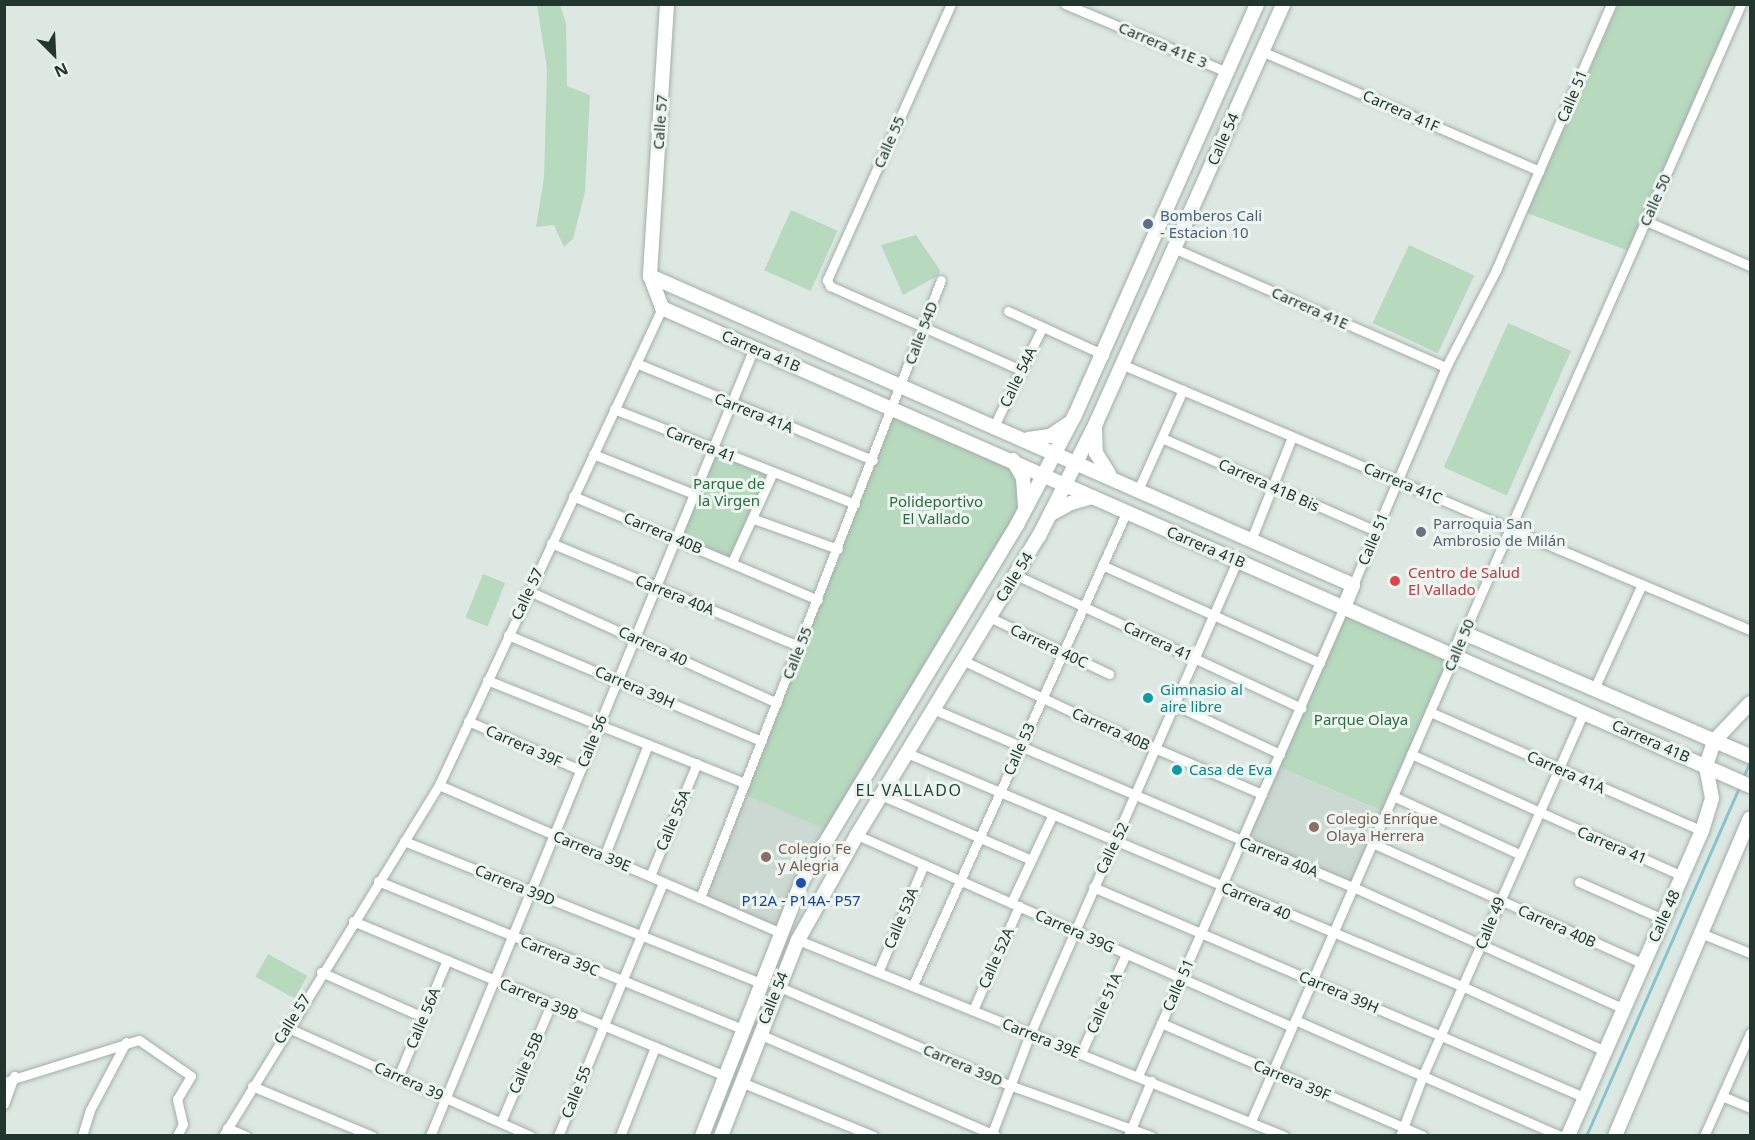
<!DOCTYPE html>
<html>
<head>
<meta charset="utf-8">
<style>
	body { margin:0 }
	#map { position:relative; width:1755px; height:1140px; overflow:hidden; background:#dee8e3; font-family:"Noto Sans",sans-serif }
	div>[style] { position:absolute }
	.built>* { inset:0; background:#ccd8d2; transform-origin:0 0 }
	.green>* { inset:0; background:#b7d9be; transform-origin:0 0 }
	.stream>* { height:3px; margin:-1.5px; padding:0 1.5px; transform-origin:1.5px; border-radius:1.5px; background:#88c4cb }
	.roads { filter:drop-shadow(0 0 2px #a1afa9) drop-shadow(0 0 2px #a1afa9) }
	.street>* { height:9px; margin:-4.5px; padding:0 4.5px; transform-origin:4.5px; border-radius:4.5px; background:#fff }
	.secondary>* { height:14px; margin:-7px; padding:0 7px; transform-origin:7px; border-radius:7px; background:#fff }
	.dots>* { width:16px; height:16px; translate:-50% -50%; box-sizing:border-box; border:3px solid #edf5f1; border-radius:50% }
	span { translate:-50% -50%; white-space:nowrap; text-align:center; line-height:1.15; -webkit-text-stroke:6px #edf5f1; paint-order:stroke }
	.street-label { font-size:15px; color:#20362f }
	.service-label { font-size:15px; color:#4e5e75 }
	.left { translate:0 -50%; text-align:left }
	.park-label { font-size:15px; color:#2d6a42 }
	.worship-label { font-size:15px; color:#5b616d }
	.health-label { font-size:15px; color:#be3a42 }
	.culture-label { font-size:15px; color:#0d838f }
	.education-label { font-size:15px; color:#785e54 }
	.transit-label { font-size:15px; color:#164399 }
	.neighbourhood-label { font-size:16px; color:#1e473b; letter-spacing:1.5px }
	.frame { position:absolute; inset:0; border:6px solid #20362f; pointer-events:none }
	.north { position:absolute; left:24px; top:24px; width:60px; height:60px; -webkit-text-stroke:4px #edf5f1; paint-order:stroke; rotate:156deg; font-size:16px; font-weight:700; line-height:24px; text-align:center; color:#20362f }
	.north::after { content:''; display:block; margin:auto; width:21px; height:27px; background:#20362f; clip-path:polygon(50% 0,100% 100%,50% 72%,0 100%) }
</style>
</head>
<body>
<div id="map">
	<div class="built">
		<i style="left:1275px;top:766px;width:120px;height:83px;rotate:23deg"></i>
		<i style="left:741px;top:793px;width:96px;height:113px;rotate:23deg"></i>
	</div>
	<div class="green">
		<i style="clip-path:polygon(537px 5px,560px 5px,566px 23px,567px 86px,590px 95px,585px 192px,573px 239px,564px 247px,554px 225px,536px 227px,544px 178px,547px 69px)"></i>
		<i style="clip-path:polygon(1618px 5px,1737px 5px,1629px 251px,1527px 213px)"></i>
		<i style="left:791px;top:210px;width:51px;height:66px;rotate:24deg"></i>
		<i style="clip-path:polygon(916px 235px,940px 270px,939px 275px,903px 295px,881px 245px)"></i>
		<i style="left:1409px;top:245px;width:72px;height:86px;rotate:25deg"></i>
		<i style="left:1508px;top:323px;width:69px;height:158px;rotate:24deg"></i>
		<i style="clip-path:polygon(894px 408px,1013px 460px,1026px 499px,829px 831px,741px 793px)"></i>
		<i style="left:712px;top:448px;width:66px;height:97px;rotate:21deg"></i>
		<i style="left:483px;top:574px;width:24px;height:47px;rotate:22deg"></i>
		<i style="left:1344px;top:607px;width:121px;height:173px;rotate:23deg"></i>
		<i style="left:268px;top:954px;width:45px;height:26px;rotate:29deg"></i>
	</div>
	<div class="stream">
		<i style="left:1742px;top:780px;width:21px;rotate:-67deg"></i>
		<i style="left:1586px;top:1136px;width:382px;rotate:-66.3deg"></i>
	</div>
	<div class="roads">
		<div class="street">
			<i style="left:951px;top:4px;width:303px;rotate:114.2deg"></i>
			<i style="left:827px;top:280px;width:7px;rotate:63deg"></i>
			<i style="left:830px;top:286px;width:209px;rotate:23.7deg"></i>
			<i style="left:1065px;top:4px;width:176px;rotate:22.8deg"></i>
			<i style="left:1261px;top:51px;width:303px;rotate:23.3deg"></i>
			<i style="left:1646px;top:221px;width:113px;rotate:23.4deg"></i>
			<i style="left:1173px;top:248px;width:298px;rotate:23.6deg"></i>
			<i style="left:1008px;top:311px;width:106px;rotate:24.6deg"></i>
			<i style="left:636px;top:363px;width:256px;rotate:22.3deg"></i>
			<i style="left:1121px;top:364px;width:683px;rotate:22.92deg"></i>
			<i style="left:614px;top:409px;width:259px;rotate:21.5deg"></i>
			<i style="left:994px;top:426px;width:109px;rotate:-63.9deg"></i>
			<i style="left:1162px;top:438px;width:233px;rotate:23.5deg"></i>
			<i style="left:593px;top:454px;width:109px;rotate:21.6deg"></i>
			<i style="left:1138px;top:490px;width:110px;rotate:-65.8deg"></i>
			<i style="left:573px;top:496px;width:266px;rotate:23deg"></i>
			<i style="left:754px;top:519px;width:89px;rotate:19.7deg"></i>
			<i style="left:1251px;top:540px;width:111px;rotate:-68.3deg"></i>
			<i style="left:551px;top:543px;width:269px;rotate:22.6deg"></i>
			<i style="left:732px;top:562px;width:99px;rotate:-65.5deg"></i>
			<i style="left:1102px;top:565px;width:239px;rotate:24.2deg"></i>
			<i style="left:1016px;top:575px;width:315px;rotate:25deg"></i>
			<i style="left:1353px;top:585px;width:237px;rotate:-66.9deg"></i>
			<i style="left:1446px;top:367px;width:109px;rotate:-62.7deg"></i>
			<i style="left:1496px;top:270px;width:290px;rotate:-66.6deg"></i>
			<i style="left:529px;top:591px;width:272px;rotate:24.3deg"></i>
			<i style="left:989px;top:617px;width:133px;rotate:25.4deg"></i>
			<i style="left:1464px;top:633px;width:687px;rotate:-66.23deg"></i>
			<i style="left:508px;top:635px;width:275px;rotate:22.7deg"></i>
			<i style="left:962px;top:660px;width:146px;rotate:25.2deg"></i>
			<i style="left:1094px;top:722px;width:183px;rotate:23.2deg"></i>
			<i style="left:487px;top:680px;width:278px;rotate:21.8deg"></i>
			<i style="left:1594px;top:689px;width:115px;rotate:-65.4deg"></i>
			<i style="left:1175px;top:705px;width:116px;rotate:25deg"></i>
			<i style="left:933px;top:709px;width:456px;rotate:23deg"></i>
			<i style="left:1353px;top:887px;width:297px;rotate:24.2deg"></i>
			<i style="left:1430px;top:712px;width:297px;rotate:23.6deg"></i>
			<i style="left:468px;top:721px;width:122px;rotate:23.6deg"></i>
			<i style="left:907px;top:753px;width:604px;rotate:22.79deg"></i>
			<i style="left:1464px;top:987px;width:155px;rotate:24.4deg"></i>
			<i style="left:1411px;top:754px;width:297px;rotate:24.2deg"></i>
			<i style="left:439px;top:785px;width:370px;rotate:23.4deg"></i>
			<i style="left:881px;top:795px;width:163px;rotate:23.4deg"></i>
			<i style="left:1393px;top:796px;width:139px;rotate:24.7deg"></i>
			<i style="left:857px;top:835px;width:475px;rotate:23.8deg"></i>
			<i style="left:404px;top:841px;width:383px;rotate:21.7deg"></i>
			<i style="left:1372px;top:843px;width:298px;rotate:24deg"></i>
			<i style="left:604px;top:857px;width:121px;rotate:-68.7deg"></i>
			<i style="left:650px;top:876px;width:122px;rotate:-67.4deg"></i>
			<i style="left:378px;top:881px;width:394px;rotate:22.1deg"></i>
			<i style="left:1579px;top:882px;width:92px;rotate:23.8deg"></i>
			<i style="left:1093px;top:887px;width:534px;rotate:23.16deg"></i>
			<i style="left:700px;top:898px;width:663px;rotate:-68.7deg"></i>
			<i style="left:1011px;top:903px;width:98px;rotate:-64.7deg"></i>
			<i style="left:353px;top:921px;width:403px;rotate:22.6deg"></i>
			<i style="left:1703px;top:934px;width:51px;rotate:22deg"></i>
			<i style="left:798px;top:940px;width:524px;rotate:21.96deg"></i>
			<i style="left:321px;top:972px;width:111px;rotate:23.8deg"></i>
			<i style="left:878px;top:972px;width:117px;rotate:-66.9deg"></i>
			<i style="left:913px;top:985px;width:518px;rotate:-65.71deg"></i>
			<i style="left:777px;top:986px;width:255px;rotate:23.1deg"></i>
			<i style="left:1012px;top:1086px;width:148px;rotate:19.8deg"></i>
			<i style="left:973px;top:1010px;width:114px;rotate:-66.1deg"></i>
			<i style="left:1295px;top:1020px;width:290px;rotate:23.6deg"></i>
			<i style="left:1161px;top:1023px;width:285px;rotate:23.3deg"></i>
			<i style="left:286px;top:1027px;width:268px;rotate:24deg"></i>
			<i style="left:759px;top:1034px;width:257px;rotate:23.2deg"></i>
			<i style="left:1081px;top:1053px;width:109px;rotate:-65.6deg"></i>
			<i style="left:1138px;top:1076px;width:512px;rotate:-66.29deg"></i>
			<i style="left:398px;top:1077px;width:127px;rotate:-67.3deg"></i>
			<i style="left:4px;top:1082px;width:141px;rotate:-17.3deg"></i>
			<i style="left:139px;top:1040px;width:63px;rotate:34.7deg"></i>
			<i style="left:191px;top:1076px;width:27px;rotate:121deg"></i>
			<i style="left:177px;top:1099px;width:26px;rotate:77deg"></i>
			<i style="left:183px;top:1124px;width:13px;rotate:117deg"></i>
			<i style="left:741px;top:1082px;width:143px;rotate:22.2deg"></i>
			<i style="left:252px;top:1086px;width:130px;rotate:22.6deg"></i>
			<i style="left:1722px;top:1096px;width:30px;rotate:23deg"></i>
			<i style="left:4px;top:1104px;width:30px;rotate:-70deg"></i>
			<i style="left:1251px;top:1121px;width:510px;rotate:-66.4deg"></i>
			<i style="left:501px;top:1122px;width:128px;rotate:-67deg"></i>
			<i style="left:227px;top:1128px;width:21px;rotate:23deg"></i>
			<i style="left:82px;top:1136px;width:27px;rotate:-73deg"></i>
			<i style="left:90px;top:1110px;width:77px;rotate:-62.1deg"></i>
			<i style="left:223px;top:1136px;width:412px;rotate:-58.4deg"></i>
			<i style="left:439px;top:785px;width:527px;rotate:-64.94deg"></i>
			<i style="left:430px;top:1136px;width:852px;rotate:-67.65deg"></i>
			<i style="left:558px;top:1136px;width:275px;rotate:-67.5deg"></i>
			<i style="left:620px;top:1136px;width:96px;rotate:-68.5deg"></i>
			<i style="left:991px;top:1136px;width:109px;rotate:-69.1deg"></i>
			<i style="left:1030px;top:1034px;width:516px;rotate:-66.36deg"></i>
			<i style="left:1128px;top:1136px;width:60px;rotate:-67.3deg"></i>
			<i style="left:1400px;top:1136px;width:65px;rotate:-69.3deg"></i>
			<i style="left:1423px;top:1075px;width:398px;rotate:-66.1deg"></i>
			<i style="left:1704px;top:1136px;width:113px;rotate:-65.9deg"></i>
		</div>
		<div class="secondary">
			<i style="left:667px;top:4px;width:273px;rotate:93.6deg"></i>
			<i style="left:650px;top:276px;width:34px;rotate:69deg"></i>
			<i style="left:662px;top:308px;width:1188px;rotate:23.72deg"></i>
			<i style="left:650px;top:276px;width:768px;rotate:23.73deg"></i>
			<i style="left:1353px;top:585px;width:24px;rotate:112deg"></i>
			<i style="left:1095px;top:429px;width:24px;rotate:88deg"></i>
			<i style="left:1096px;top:453px;width:25px;rotate:58deg"></i>
			<i style="left:1028px;top:439px;width:22px;rotate:-8deg"></i>
			<i style="left:1050px;top:436px;width:22px;rotate:-34deg"></i>
			<i style="left:1013px;top:460px;width:21px;rotate:61deg"></i>
			<i style="left:1023px;top:478px;width:27px;rotate:86deg"></i>
			<i style="left:1051px;top:514px;width:23px;rotate:-29deg"></i>
			<i style="left:1071px;top:503px;width:22px;rotate:-16deg"></i>
			<i style="left:1455px;top:654px;width:23px;rotate:-67deg"></i>
			<i style="left:1464px;top:633px;width:311px;rotate:23.3deg"></i>
			<i style="left:702px;top:1136px;width:272px;rotate:-68.6deg"></i>
			<i style="left:801px;top:883px;width:420px;rotate:-58.9deg"></i>
			<i style="left:1018px;top:523px;width:122px;rotate:-62.2deg"></i>
			<i style="left:1075px;top:415px;width:449px;rotate:-66.1deg"></i>
			<i style="left:721px;top:1136px;width:211px;rotate:-68.6deg"></i>
			<i style="left:798px;top:940px;width:120px;rotate:-60.7deg"></i>
			<i style="left:857px;top:835px;width:350px;rotate:-58.7deg"></i>
			<i style="left:1039px;top:536px;width:127px;rotate:-63.2deg"></i>
			<i style="left:1096px;top:423px;width:459px;rotate:-65.9deg"></i>
			<i style="left:1568px;top:1136px;width:333px;rotate:-66.3deg"></i>
			<i style="left:1702px;top:831px;width:34px;rotate:-73deg"></i>
			<i style="left:1712px;top:798px;width:33px;rotate:-101deg"></i>
			<i style="left:1706px;top:766px;width:26px;rotate:-72deg"></i>
			<i style="left:1714px;top:741px;width:52px;rotate:-46.5deg"></i>
			<i style="left:1615px;top:1136px;width:345px;rotate:-67deg"></i>
		</div>
	</div>
	<div class="dots">
		<i style="left:1148px;top:224px;background:#5c6f8a"></i>
		<i style="left:1421px;top:532px;background:#6b7280"></i>
		<i style="left:1395px;top:581px;background:#e0444e"></i>
		<i style="left:1148px;top:698px;background:#0f9aa8"></i>
		<i style="left:1177px;top:770px;background:#0f9aa8"></i>
		<i style="left:1314px;top:827px;background:#8d6e63"></i>
		<i style="left:766px;top:857px;background:#8d6e63"></i>
		<i style="left:801px;top:883px;background:#1a4fb4"></i>
	</div>
	<div class="street-label">
		<span style="left:1163px;top:45px;rotate:23deg">Carrera 41E 3</span>
		<span style="left:1572px;top:96px;rotate:-67deg">Calle 51</span>
		<span style="left:1401px;top:111px;rotate:24deg">Carrera 41F</span>
		<span style="left:660px;top:122px;rotate:-86deg">Calle 57</span>
		<span style="left:1223px;top:139px;rotate:-66deg">Calle 54</span>
		<span style="left:889px;top:142px;rotate:-66deg">Calle 55</span>
		<span style="left:1655px;top:200px;rotate:-66deg">Calle 50</span>
		<span style="left:1310px;top:308px;rotate:24deg">Carrera 41E</span>
		<span style="left:921px;top:333px;rotate:-69deg">Calle 54D</span>
		<span style="left:761px;top:351px;rotate:23deg">Carrera 41B</span>
		<span style="left:1018px;top:377px;rotate:-64deg">Calle 54A</span>
		<span style="left:754px;top:413px;rotate:22deg">Carrera 41A</span>
		<span style="left:701px;top:444px;rotate:22deg">Carrera 41</span>
		<span style="left:1403px;top:483px;rotate:23deg">Carrera 41C</span>
		<span style="left:1269px;top:485px;rotate:24deg">Carrera 41B Bis</span>
		<span style="left:663px;top:533px;rotate:23deg">Carrera 40B</span>
		<span style="left:1373px;top:539px;rotate:-67deg">Calle 51</span>
		<span style="left:1206px;top:547px;rotate:23deg">Carrera 41B</span>
		<span style="left:1014px;top:577px;rotate:-58deg">Calle 54</span>
		<span style="left:527px;top:594px;rotate:-65deg">Calle 57</span>
		<span style="left:675px;top:595px;rotate:22deg">Carrera 40A</span>
		<span style="left:1158px;top:641px;rotate:25deg">Carrera 41</span>
		<span style="left:1459px;top:645px;rotate:-67deg">Calle 50</span>
		<span style="left:653px;top:646px;rotate:25deg">Carrera 40</span>
		<span style="left:1049px;top:646px;rotate:25deg">Carrera 40C</span>
		<span style="left:797px;top:653px;rotate:-68deg">Calle 55</span>
		<span style="left:635px;top:687px;rotate:23deg">Carrera 39H</span>
		<span style="left:1111px;top:729px;rotate:24deg">Carrera 40B</span>
		<span style="left:592px;top:741px;rotate:-68deg">Calle 56</span>
		<span style="left:1651px;top:741px;rotate:24deg">Carrera 41B</span>
		<span style="left:524px;top:746px;rotate:24deg">Carrera 39F</span>
		<span style="left:1019px;top:749px;rotate:-66deg">Calle 53</span>
		<span style="left:1566px;top:772px;rotate:24deg">Carrera 41A</span>
		<span style="left:673px;top:820px;rotate:-67deg">Calle 55A</span>
		<span style="left:1612px;top:845px;rotate:23deg">Carrera 41</span>
		<span style="left:1112px;top:848px;rotate:-64deg">Calle 52</span>
		<span style="left:592px;top:851px;rotate:23deg">Carrera 39E</span>
		<span style="left:1279px;top:857px;rotate:22deg">Carrera 40A</span>
		<span style="left:515px;top:885px;rotate:22deg">Carrera 39D</span>
		<span style="left:1256px;top:901px;rotate:23deg">Carrera 40</span>
		<span style="left:1664px;top:916px;rotate:-66deg">Calle 48</span>
		<span style="left:901px;top:918px;rotate:-67deg">Calle 53A</span>
		<span style="left:1490px;top:923px;rotate:-68deg">Calle 49</span>
		<span style="left:1557px;top:926px;rotate:24deg">Carrera 40B</span>
		<span style="left:1075px;top:931px;rotate:24deg">Carrera 39G</span>
		<span style="left:560px;top:956px;rotate:22deg">Carrera 39C</span>
		<span style="left:996px;top:958px;rotate:-66deg">Calle 52A</span>
		<span style="left:1178px;top:985px;rotate:-66deg">Calle 51</span>
		<span style="left:1339px;top:992px;rotate:23deg">Carrera 39H</span>
		<span style="left:773px;top:998px;rotate:-68deg">Calle 54</span>
		<span style="left:539px;top:999px;rotate:23deg">Carrera 39B</span>
		<span style="left:1104px;top:1003px;rotate:-66deg">Calle 51A</span>
		<span style="left:423px;top:1018px;rotate:-67deg">Calle 56A</span>
		<span style="left:292px;top:1019px;rotate:-58deg">Calle 57</span>
		<span style="left:1041px;top:1038px;rotate:22deg">Carrera 39E</span>
		<span style="left:526px;top:1063px;rotate:-67deg">Calle 55B</span>
		<span style="left:963px;top:1065px;rotate:23deg">Carrera 39D</span>
		<span style="left:1292px;top:1080px;rotate:23deg">Carrera 39F</span>
		<span style="left:409px;top:1081px;rotate:24deg">Carrera 39</span>
		<span style="left:576px;top:1092px;rotate:-68deg">Calle 55</span>
	</div>
	<div class="service-label">
		<span class="left" style="left:1160px;top:224px">Bomberos Cali<br>- Estacion 10</span>
	</div>
	<div class="park-label">
		<span style="left:729px;top:492px">Parque de<br>la Virgen</span>
		<span style="left:936px;top:510px">Polideportivo<br>El Vallado</span>
		<span style="left:1361px;top:720px">Parque Olaya</span>
	</div>
	<div class="worship-label">
		<span class="left" style="left:1433px;top:532px">Parroquia San<br>Ambrosio de Milán</span>
	</div>
	<div class="health-label">
		<span class="left" style="left:1408px;top:581px">Centro de Salud<br>El Vallado</span>
	</div>
	<div class="culture-label">
		<span class="left" style="left:1160px;top:698px">Gimnasio al<br>aire libre</span>
		<span class="left" style="left:1189px;top:770px">Casa de Eva</span>
	</div>
	<div class="education-label">
		<span class="left" style="left:1326px;top:827px">Colegio Enríque<br>Olaya Herrera</span>
		<span class="left" style="left:778px;top:857px">Colegio Fe<br>y Alegria</span>
	</div>
	<div class="transit-label">
		<span style="left:801px;top:901px">P12A - P14A- P57</span>
	</div>
	<div class="neighbourhood-label">
		<span style="left:909px;top:790px">EL VALLADO</span>
	</div>
	<div class="frame"></div>
	<div class="north">N</div>
</div>
</body>
</html>
